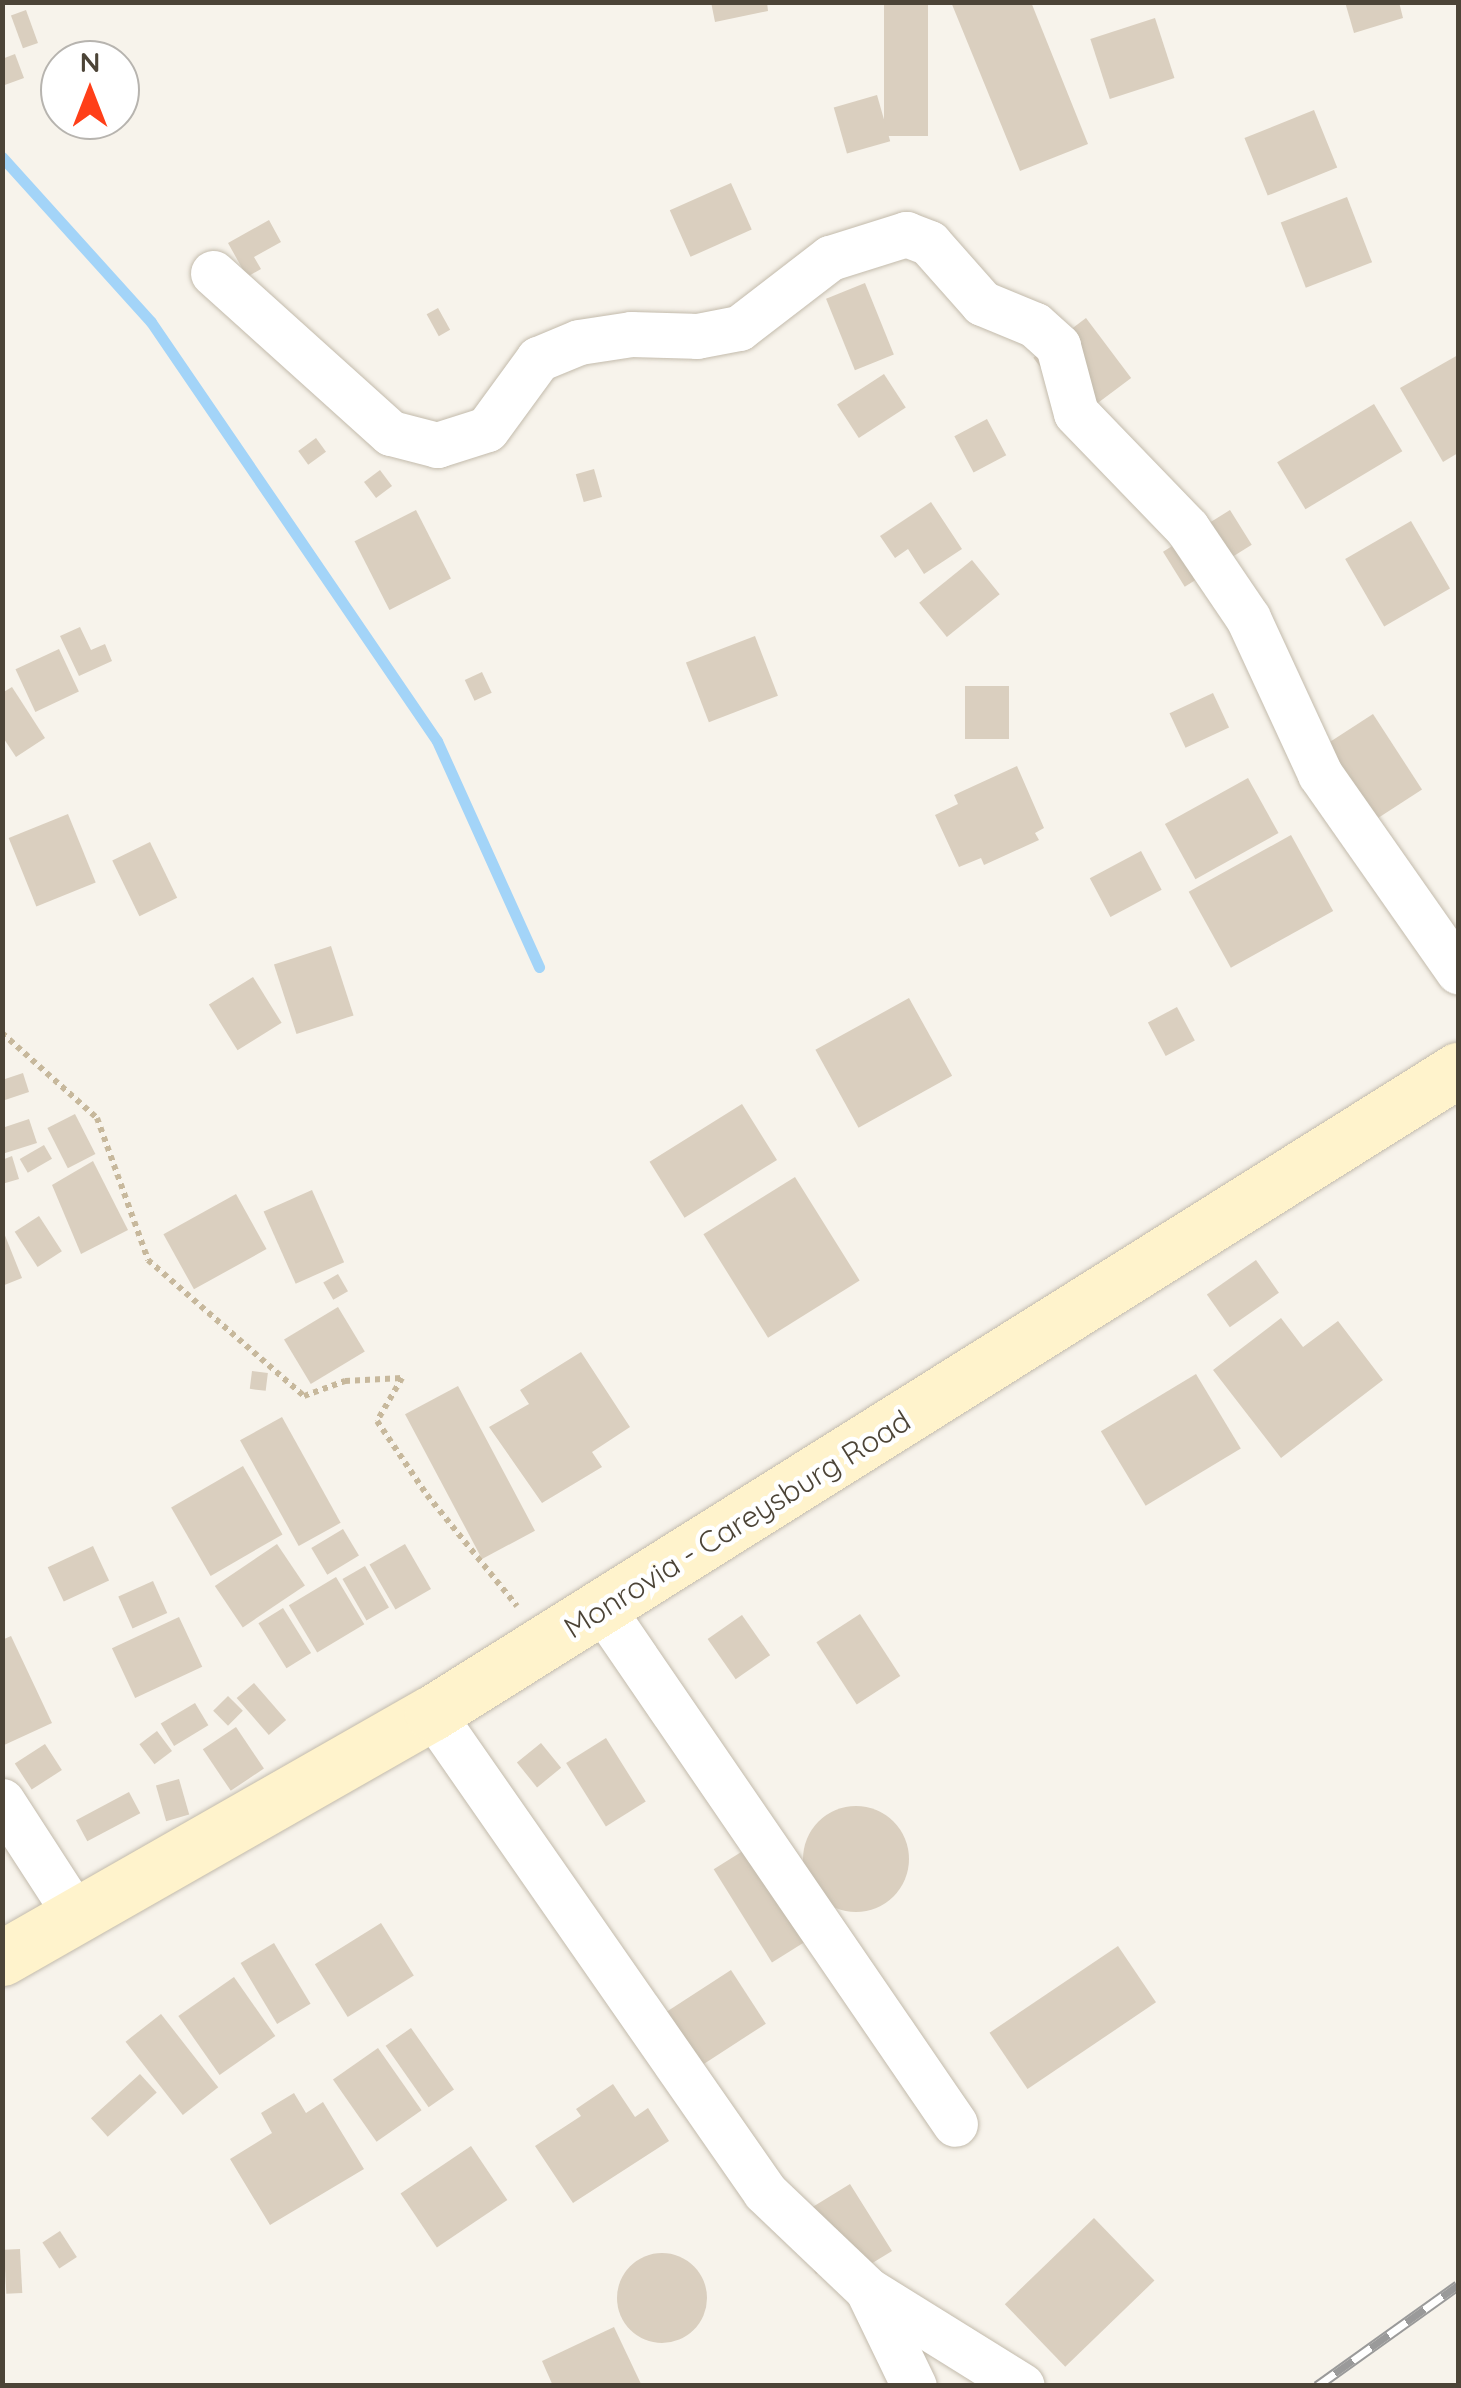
<!DOCTYPE html>
<html>
<head>
<meta charset="utf-8">
<style>
	body { margin:0 }
	#map { position:relative; width:1461px; height:2388px; overflow:hidden; background:#f7f3eb; font-family:Quicksand,sans-serif }
	div>[style] { position:absolute }
	.stream>* { height:11px; margin:-5.5px; padding:0 5.5px; transform-origin:5.5px; border-radius:5.5px; background:#a3d4f8 }
	.building>* { inset:0; background:#dacfbf; transform-origin:0 0 }
	.round { border-radius:50% }
	.path>* { height:6px; margin-top:-3px; transform-origin:0; background:repeating-linear-gradient(90deg,#c7b89c 0 5px,transparent 0 10px) }
	.roads { filter:drop-shadow(0 0 2px #c3bbac) drop-shadow(0 0 2px #c3bbac) }
	.minor>* { height:45px; margin:-22.5px; padding:0 22.5px; transform-origin:22.5px; border-radius:22.5px; background:#fff }
	.secondary>* { height:55px; margin:-27.5px; padding:0 27.5px; transform-origin:27.5px; border-radius:27.5px; background:#fff3cc }
	.rail>* { height:11px; margin-top:-5.5px; transform-origin:0; background:repeating-linear-gradient(90deg,#fff 0 22px,#9a9a9a 0 44px); box-sizing:border-box; border-block:2px solid #9a9a9a }
	span { translate:-50% -50%; white-space:nowrap; text-align:center; line-height:1.15; -webkit-text-stroke:9px #fff; paint-order:stroke }
	.street-label { font-size:30px; color:#4c4437 }
	.frame { position:absolute; inset:0; border:5px solid #4c4437; pointer-events:none }
	.north { position:absolute; left:40px; top:40px; width:100px; height:100px; box-sizing:border-box; background:#fff; border:2px solid #b7b4af; border-radius:50%; rotate:0deg; font-size:28px; font-weight:700; line-height:40px; text-align:center; color:#4c4437 }
	.north::after { content:''; display:block; margin:auto; width:35px; height:45px; background:#ff3f19; clip-path:polygon(50% 0,100% 100%,50% 72%,0 100%) }
</style>
</head>
<body>
<div id="map">
	<div class="stream">
		<i style="left:2px;top:157px;width:222px;rotate:47.9deg"></i>
		<i style="left:151px;top:322px;width:507px;rotate:55.68deg"></i>
		<i style="left:437px;top:741px;width:248px;rotate:65.7deg"></i>
	</div>
	<div class="building">
		<i style="clip-path:polygon(711px 2px,767px 2px,768px 11px,715px 22px)"></i>
		<i style="left:884px;top:2px;width:44px;height:134px"></i>
		<i style="clip-path:polygon(951px 2px,1031px 2px,1088px 144px,1020px 171px)"></i>
		<i style="clip-path:polygon(1345px 2px,1399px 2px,1403px 18px,1354px 33px)"></i>
		<i style="left:26px;top:10px;width:35px;height:16px;rotate:70deg"></i>
		<i style="left:1155px;top:18px;width:63px;height:68px;rotate:72deg"></i>
		<i style="clip-path:polygon(15px 54px,24px 78px,2px 86px,2px 59px)"></i>
		<i style="left:877px;top:95px;width:48px;height:45px;rotate:74deg"></i>
		<i style="left:1314px;top:110px;width:62px;height:75px;rotate:68deg"></i>
		<i style="left:731px;top:183px;width:51px;height:67px;rotate:66deg"></i>
		<i style="left:1347px;top:197px;width:70px;height:71px;rotate:69deg"></i>
		<i style="clip-path:polygon(269px 220px,281px 242px,254px 257px,261px 269px,247px 277px,228px 243px)"></i>
		<i style="left:865px;top:283px;width:77px;height:42px;rotate:68deg"></i>
		<i style="left:438px;top:308px;width:25px;height:13px;rotate:61deg"></i>
		<i style="left:1086px;top:318px;width:75px;height:66px;rotate:53deg"></i>
		<i style="clip-path:polygon(1458px 355px,1458px 453px,1443px 462px,1400px 388px)"></i>
		<i style="left:884px;top:374px;width:40px;height:56px;rotate:57deg"></i>
		<i style="left:1374px;top:404px;width:55px;height:113px;rotate:59deg"></i>
		<i style="left:987px;top:419px;width:41px;height:37px;rotate:62deg"></i>
		<i style="left:316px;top:438px;width:17px;height:22px;rotate:54deg"></i>
		<i style="left:594px;top:469px;width:29px;height:19px;rotate:74deg"></i>
		<i style="left:380px;top:470px;width:20px;height:20px;rotate:53deg"></i>
		<i style="clip-path:polygon(931px 502px,962px 549px,924px 574px,908px 549px,895px 558px,880px 536px)"></i>
		<i style="left:416px;top:510px;width:77px;height:69px;rotate:63deg"></i>
		<i style="left:1230px;top:510px;width:41px;height:79px;rotate:58deg"></i>
		<i style="left:1411px;top:521px;width:78px;height:76px;rotate:60deg"></i>
		<i style="left:972px;top:560px;width:44px;height:68px;rotate:51deg"></i>
		<i style="clip-path:polygon(80px 627px,91px 650px,105px 644px,112px 661px,79px 676px,60px 636px)"></i>
		<i style="left:755px;top:636px;width:64px;height:74px;rotate:69deg"></i>
		<i style="left:59px;top:649px;width:47px;height:48px;rotate:65deg"></i>
		<i style="left:482px;top:672px;width:23px;height:19px;rotate:65deg"></i>
		<i style="left:965px;top:686px;width:44px;height:53px"></i>
		<i style="clip-path:polygon(12px 687px,45px 738px,16px 757px,2px 736px,2px 693px)"></i>
		<i style="left:1213px;top:693px;width:38px;height:48px;rotate:65deg"></i>
		<i style="left:1373px;top:714px;width:90px;height:57px;rotate:57deg"></i>
		<i style="clip-path:polygon(1017px 766px,1044px 828px,1035px 833px,1039px 840px,984px 865px,981px 858px,959px 867px,935px 815px,958px 804px,954px 795px)"></i>
		<i style="left:1248px;top:778px;width:63px;height:95px;rotate:61deg"></i>
		<i style="left:68px;top:814px;width:74px;height:64px;rotate:68deg"></i>
		<i style="left:1291px;top:835px;width:87px;height:117px;rotate:61deg"></i>
		<i style="left:150px;top:842px;width:62px;height:42px;rotate:64deg"></i>
		<i style="left:1141px;top:851px;width:44px;height:58px;rotate:62deg"></i>
		<i style="left:331px;top:946px;width:73px;height:60px;rotate:72deg"></i>
		<i style="left:253px;top:977px;width:54px;height:52px;rotate:58deg"></i>
		<i style="left:909px;top:998px;width:89px;height:107px;rotate:61deg"></i>
		<i style="left:1177px;top:1007px;width:38px;height:33px;rotate:62deg"></i>
		<i style="clip-path:polygon(23px 1073px,29px 1092px,2px 1101px,2px 1080px)"></i>
		<i style="left:742px;top:1104px;width:66px;height:109px;rotate:58deg"></i>
		<i style="left:75px;top:1114px;width:45px;height:31px;rotate:63deg"></i>
		<i style="clip-path:polygon(29px 1119px,37px 1143px,2px 1154px,2px 1128px)"></i>
		<i style="left:44px;top:1145px;width:16px;height:28px;rotate:60deg"></i>
		<i style="clip-path:polygon(12px 1156px,19px 1179px,2px 1184px,2px 1160px)"></i>
		<i style="clip-path:polygon(93px 1161px,128px 1230px,81px 1254px,52px 1185px)"></i>
		<i style="left:795px;top:1177px;width:122px;height:108px;rotate:58deg"></i>
		<i style="left:312px;top:1190px;width:79px;height:53px;rotate:66deg"></i>
		<i style="left:236px;top:1194px;width:63px;height:83px;rotate:61deg"></i>
		<i style="left:39px;top:1216px;width:42px;height:29px;rotate:57deg"></i>
		<i style="clip-path:polygon(2px 1228px,22px 1278px,2px 1286px)"></i>
		<i style="left:1256px;top:1260px;width:40px;height:60px;rotate:55deg"></i>
		<i style="left:338px;top:1274px;width:20px;height:17px;rotate:60deg"></i>
		<i style="left:338px;top:1307px;width:52px;height:63px;rotate:59deg"></i>
		<i style="clip-path:polygon(1281px 1318px,1303px 1347px,1338px 1321px,1383px 1380px,1281px 1458px,1213px 1370px)"></i>
		<i style="clip-path:polygon(581px 1352px,630px 1427px,592px 1452px,602px 1467px,542px 1503px,489px 1427px,529px 1404px,520px 1390px)"></i>
		<i style="left:252px;top:1371px;width:16px;height:18px;rotate:7deg"></i>
		<i style="left:1196px;top:1374px;width:87px;height:111px;rotate:59deg"></i>
		<i style="left:458px;top:1386px;width:164px;height:60px;rotate:62deg"></i>
		<i style="left:282px;top:1417px;width:121px;height:48px;rotate:61deg"></i>
		<i style="left:243px;top:1466px;width:79px;height:83px;rotate:60deg"></i>
		<i style="left:343px;top:1529px;width:31px;height:37px;rotate:59deg"></i>
		<i style="left:277px;top:1544px;width:50px;height:75px;rotate:56deg"></i>
		<i style="left:405px;top:1544px;width:52px;height:41px;rotate:60deg"></i>
		<i style="left:93px;top:1546px;width:38px;height:50px;rotate:65deg"></i>
		<i style="left:365px;top:1566px;width:48px;height:26px;rotate:60deg"></i>
		<i style="left:336px;top:1577px;width:55px;height:55px;rotate:59deg"></i>
		<i style="left:153px;top:1581px;width:35px;height:38px;rotate:66deg"></i>
		<i style="left:283px;top:1608px;width:53px;height:29px;rotate:58deg"></i>
		<i style="left:860px;top:1614px;width:74px;height:52px;rotate:57deg"></i>
		<i style="left:742px;top:1615px;width:49px;height:42px;rotate:55deg"></i>
		<i style="left:179px;top:1617px;width:55px;height:74px;rotate:65deg"></i>
		<i style="clip-path:polygon(11px 1636px,52px 1723px,2px 1746px,2px 1640px)"></i>
		<i style="left:254px;top:1683px;width:49px;height:23px;rotate:49deg"></i>
		<i style="left:228px;top:1696px;width:21px;height:21px;rotate:45deg"></i>
		<i style="left:195px;top:1703px;width:26px;height:40px;rotate:59deg"></i>
		<i style="left:236px;top:1727px;width:50px;height:40px;rotate:56deg"></i>
		<i style="left:157px;top:1731px;width:25px;height:22px;rotate:53deg"></i>
		<i style="left:606px;top:1738px;width:75px;height:47px;rotate:58deg"></i>
		<i style="left:541px;top:1743px;width:32px;height:31px;rotate:51deg"></i>
		<i style="left:45px;top:1744px;width:31px;height:36px;rotate:57deg"></i>
		<i style="left:179px;top:1779px;width:37px;height:24px;rotate:74deg"></i>
		<i style="left:129px;top:1792px;width:24px;height:60px;rotate:62deg"></i>
		<i class="round" style="left:803px;top:1806px;width:106px;height:106px"></i>
		<i style="left:762px;top:1839px;width:110px;height:57px;rotate:58deg"></i>
		<i style="left:381px;top:1923px;width:62px;height:78px;rotate:58deg"></i>
		<i style="left:274px;top:1943px;width:71px;height:39px;rotate:59deg"></i>
		<i style="left:1118px;top:1946px;width:68px;height:155px;rotate:56deg"></i>
		<i style="left:731px;top:1970px;width:64px;height:80px;rotate:57deg"></i>
		<i style="left:234px;top:1977px;width:72px;height:68px;rotate:55deg"></i>
		<i style="left:161px;top:2014px;width:93px;height:45px;rotate:52deg"></i>
		<i style="left:411px;top:2028px;width:75px;height:31px;rotate:55deg"></i>
		<i style="left:378px;top:2048px;width:76px;height:55px;rotate:55deg"></i>
		<i style="left:140px;top:2074px;width:25px;height:66px;rotate:48deg"></i>
		<i style="clip-path:polygon(613px 2084px,635px 2117px,648px 2108px,669px 2141px,573px 2203px,535px 2146px,581px 2116px,576px 2109px)"></i>
		<i style="clip-path:polygon(294px 2093px,306px 2113px,323px 2102px,364px 2169px,270px 2225px,230px 2159px,272px 2133px,261px 2113px)"></i>
		<i style="left:471px;top:2146px;width:65px;height:85px;rotate:56deg"></i>
		<i style="clip-path:polygon(850px 2184px,892px 2251px,848px 2278px,837px 2261px,816px 2274px,785px 2224px)"></i>
		<i style="left:1094px;top:2218px;width:87px;height:124px;rotate:46deg"></i>
		<i style="left:60px;top:2231px;width:31px;height:21px;rotate:57deg"></i>
		<i style="left:20px;top:2249px;width:44px;height:16px;rotate:87deg"></i>
		<i class="round" style="left:617px;top:2253px;width:90px;height:90px"></i>
		<i style="clip-path:polygon(614px 2327px,642px 2386px,553px 2386px,542px 2361px)"></i>
	</div>
	<div class="path">
		<i style="left:2px;top:1033px;width:127px;rotate:41.8deg"></i>
		<i style="left:97px;top:1118px;width:151px;rotate:70.2deg"></i>
		<i style="left:148px;top:1260px;width:207px;rotate:41.1deg"></i>
		<i style="left:304px;top:1396px;width:44px;rotate:-20.1deg"></i>
		<i style="left:345px;top:1381px;width:57px;rotate:-3deg"></i>
		<i style="left:402px;top:1378px;width:50px;rotate:120.2deg"></i>
		<i style="left:377px;top:1421px;width:89px;rotate:56deg"></i>
		<i style="left:427px;top:1495px;width:143px;rotate:51deg"></i>
	</div>
	<div class="roads">
		<div class="minor">
			<i style="left:213px;top:273px;width:239px;rotate:42deg"></i>
			<i style="left:391px;top:433px;width:48px;rotate:14.6deg"></i>
			<i style="left:437px;top:445px;width:52px;rotate:-17.7deg"></i>
			<i style="left:487px;top:429px;width:87px;rotate:-53.9deg"></i>
			<i style="left:538px;top:359px;width:44px;rotate:-22.5deg"></i>
			<i style="left:579px;top:342px;width:53px;rotate:-8.7deg"></i>
			<i style="left:631px;top:334px;width:66px;rotate:1.7deg"></i>
			<i style="left:697px;top:336px;width:43px;rotate:-10.8deg"></i>
			<i style="left:739px;top:328px;width:115px;rotate:-37.6deg"></i>
			<i style="left:830px;top:258px;width:80px;rotate:-17.5deg"></i>
			<i style="left:906px;top:234px;width:25px;rotate:21deg"></i>
			<i style="left:929px;top:243px;width:80px;rotate:48.5deg"></i>
			<i style="left:982px;top:303px;width:57px;rotate:22.5deg"></i>
			<i style="left:1035px;top:325px;width:31px;rotate:42deg"></i>
			<i style="left:1058px;top:346px;width:69px;rotate:75deg"></i>
			<i style="left:1076px;top:413px;width:160px;rotate:46deg"></i>
			<i style="left:1187px;top:528px;width:109px;rotate:55.9deg"></i>
			<i style="left:1248px;top:618px;width:172px;rotate:65.2deg"></i>
			<i style="left:1320px;top:774px;width:241px;rotate:55deg"></i>
			<i style="left:602px;top:1608px;width:625px;rotate:55.62deg"></i>
			<i style="left:432px;top:1713px;width:583px;rotate:55.19deg"></i>
			<i style="left:765px;top:2192px;width:142px;rotate:43.6deg"></i>
			<i style="left:868px;top:2290px;width:181px;rotate:31.9deg"></i>
			<i style="left:2px;top:1801px;width:138px;rotate:57.1deg"></i>
			<i style="left:869px;top:2293px;width:103px;rotate:64.2deg"></i>
		</div>
		<div class="secondary">
			<i style="left:2px;top:1958px;width:495px;rotate:-29.7deg"></i>
			<i style="left:432px;top:1713px;width:1211px;rotate:-32.08deg"></i>
		</div>
	</div>
	<div class="rail">
		<i style="left:1317px;top:2386px;width:173px;rotate:-35.6deg"></i>
	</div>
	<div class="street-label">
		<span style="left:737px;top:1524px;rotate:-32deg">Monrovia - Careysburg Road</span>
	</div>
	<div class="frame"></div>
	<div class="north">N</div>
</div>
</body>
</html>
